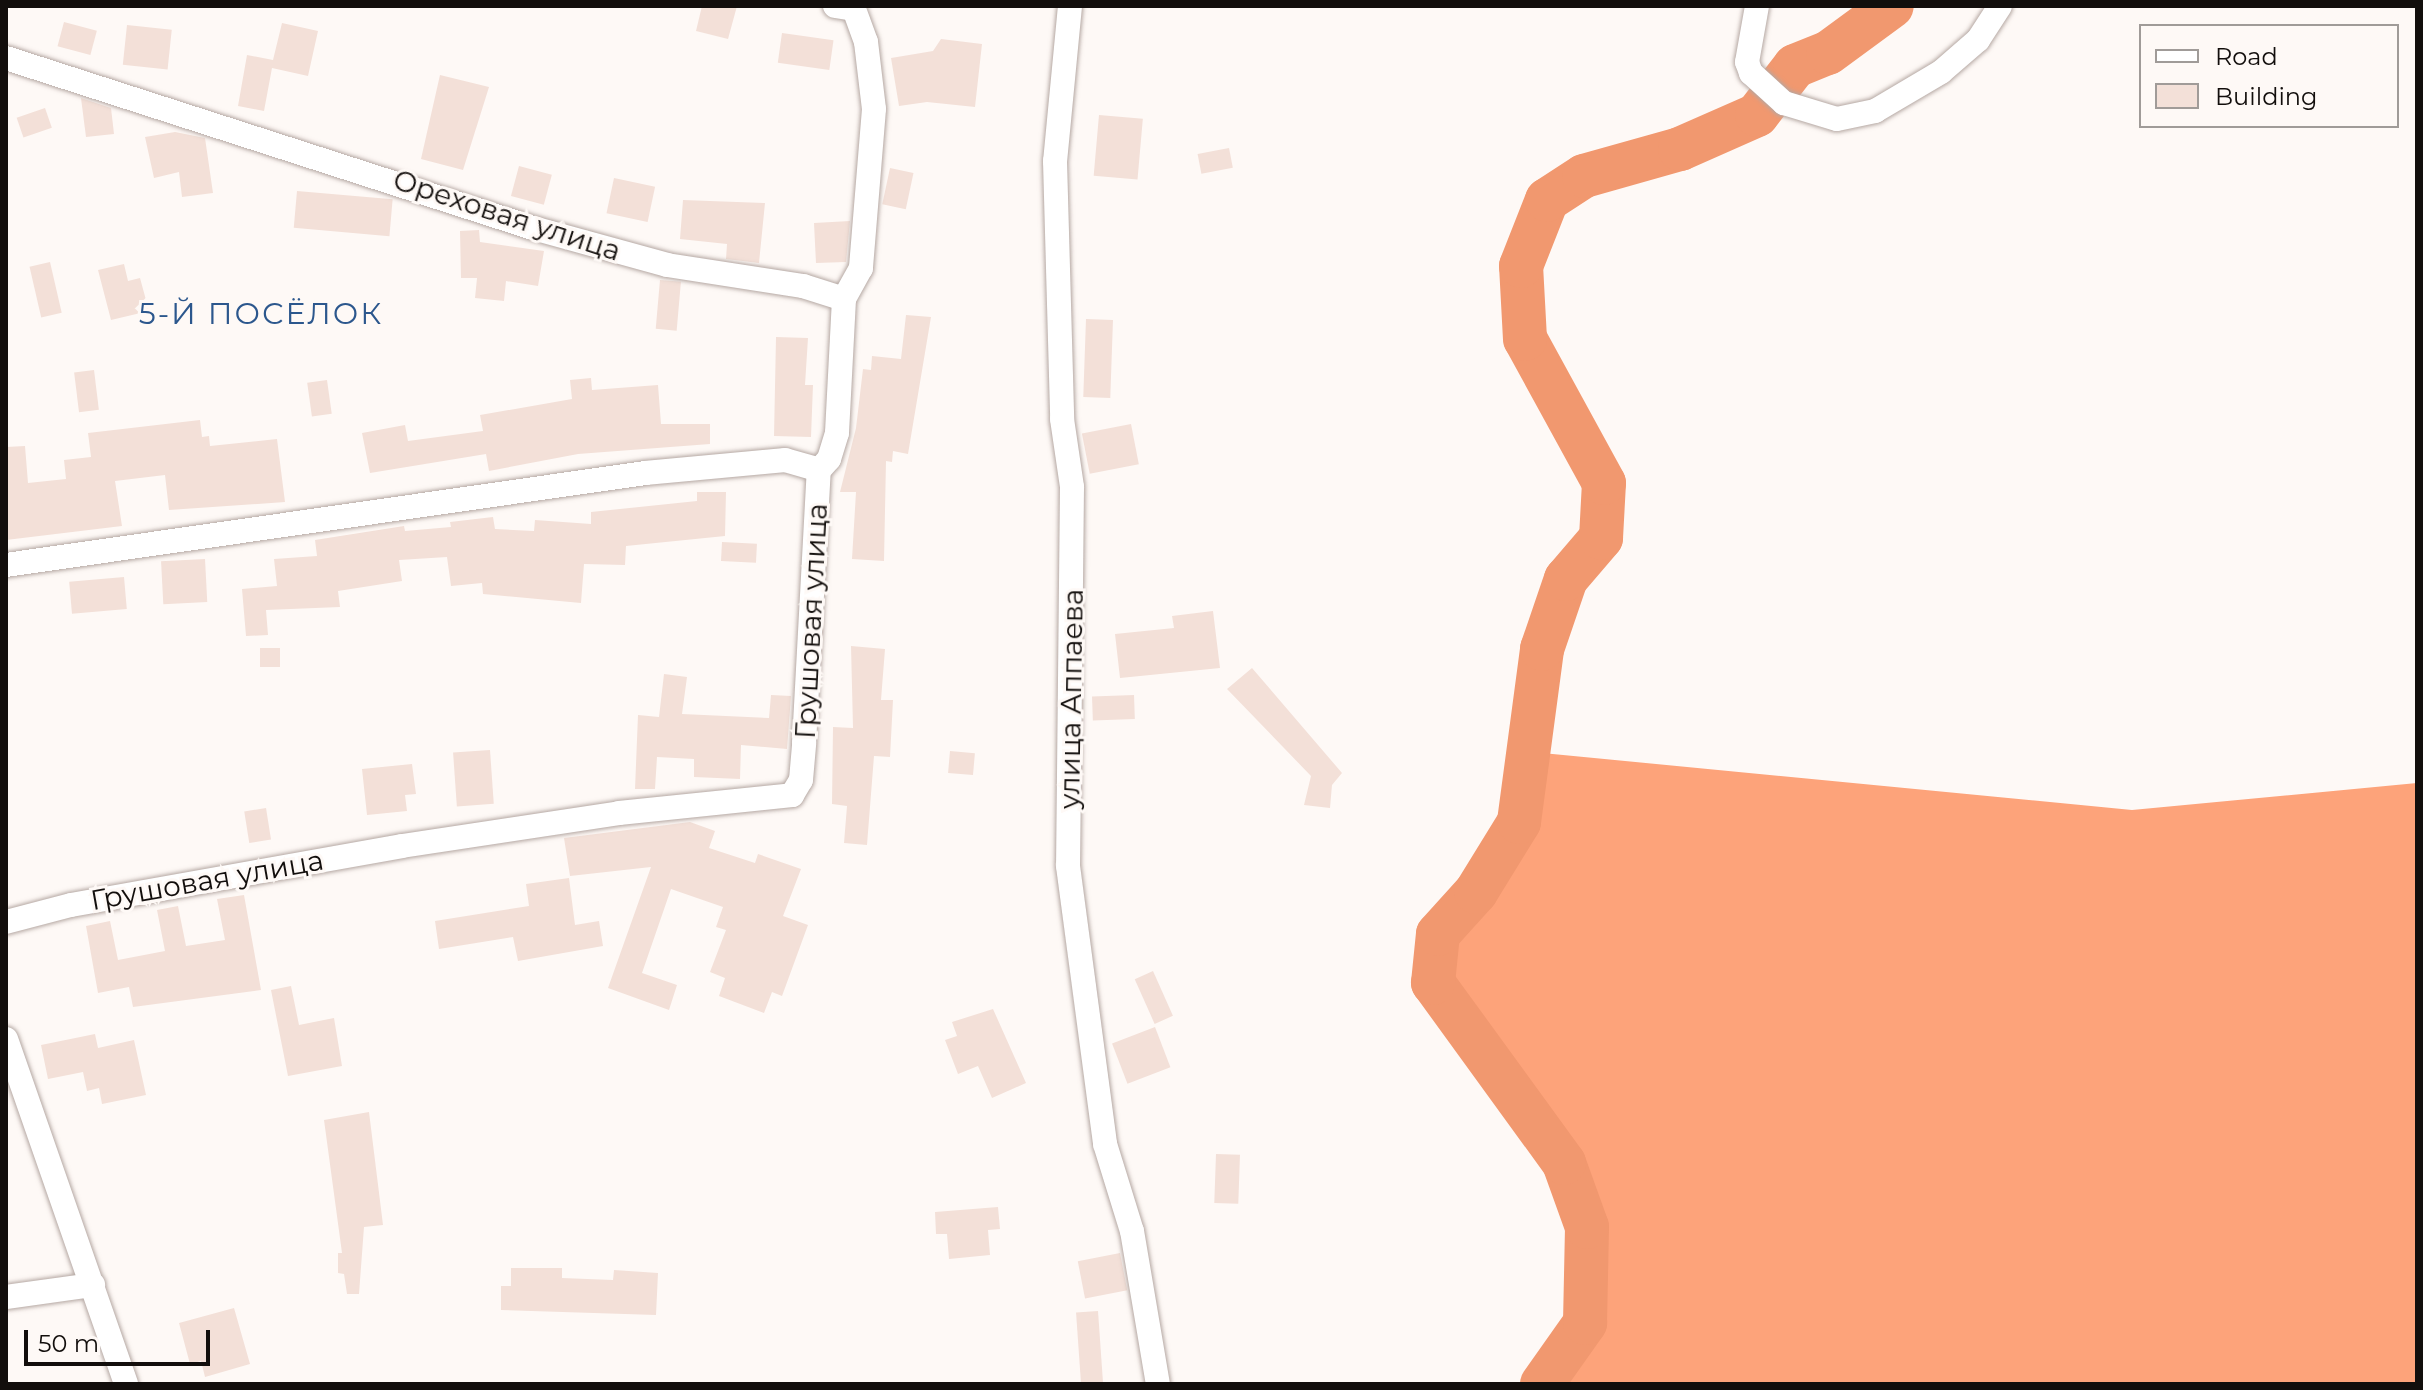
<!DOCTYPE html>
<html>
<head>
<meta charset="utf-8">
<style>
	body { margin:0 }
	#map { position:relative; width:2423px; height:1390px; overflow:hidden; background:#fef9f6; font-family:Montserrat,sans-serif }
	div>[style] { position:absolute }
	.forest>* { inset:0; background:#fda37a }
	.river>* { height:44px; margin:-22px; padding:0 22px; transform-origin:22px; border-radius:22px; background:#f1986f }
	.building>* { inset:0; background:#f3e0d8; transform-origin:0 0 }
	.roads { filter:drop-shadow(0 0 2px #b5a8a3) drop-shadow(0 0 2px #b5a8a3) }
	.minor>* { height:24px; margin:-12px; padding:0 12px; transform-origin:12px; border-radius:12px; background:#fff }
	span { translate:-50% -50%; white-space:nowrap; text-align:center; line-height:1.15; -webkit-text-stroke:6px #fef9f6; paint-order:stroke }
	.street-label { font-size:28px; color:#120e0c }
	.neighbourhood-label { font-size:30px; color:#2c578d; letter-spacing:2px }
	.frame { position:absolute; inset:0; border:8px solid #120e0c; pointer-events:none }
	.legend { position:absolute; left:2139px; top:24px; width:260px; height:104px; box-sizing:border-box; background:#fef9f6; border:2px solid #a09b98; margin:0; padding:10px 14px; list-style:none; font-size:24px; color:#120e0c }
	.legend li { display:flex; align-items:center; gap:16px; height:40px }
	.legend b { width:40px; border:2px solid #a09b98 }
	.scale { position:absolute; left:24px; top:1330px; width:186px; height:36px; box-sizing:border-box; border:4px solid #120e0c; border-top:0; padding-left:10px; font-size:24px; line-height:28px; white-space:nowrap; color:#120e0c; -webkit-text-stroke:6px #fef9f6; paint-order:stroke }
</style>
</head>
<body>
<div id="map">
	<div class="forest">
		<i style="clip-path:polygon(1532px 752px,2132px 810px,2417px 783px,2417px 1384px,1542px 1384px,1585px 1323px,1587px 1227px,1564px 1163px,1433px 983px,1438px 934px,1476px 892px,1519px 822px)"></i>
	</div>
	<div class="river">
		<i style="left:1542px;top:1384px;width:75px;rotate:-54.8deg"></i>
		<i style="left:1585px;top:1323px;width:96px;rotate:-88.8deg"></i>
		<i style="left:1587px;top:1227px;width:68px;rotate:-109.8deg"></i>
		<i style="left:1564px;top:1163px;width:223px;rotate:-126deg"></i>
		<i style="left:1433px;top:983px;width:49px;rotate:-84.2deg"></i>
		<i style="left:1438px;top:934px;width:57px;rotate:-47.9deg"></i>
		<i style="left:1476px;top:892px;width:82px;rotate:-58.4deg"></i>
		<i style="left:1519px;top:822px;width:175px;rotate:-82.4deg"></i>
		<i style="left:1542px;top:649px;width:74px;rotate:-71.1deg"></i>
		<i style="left:1566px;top:579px;width:54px;rotate:-49.5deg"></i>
		<i style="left:1601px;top:538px;width:55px;rotate:-86.9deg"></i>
		<i style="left:1604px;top:483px;width:164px;rotate:-118.7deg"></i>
		<i style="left:1525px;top:339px;width:73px;rotate:-93.1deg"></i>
		<i style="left:1521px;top:266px;width:71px;rotate:-68.5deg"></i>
		<i style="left:1547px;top:200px;width:44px;rotate:-33deg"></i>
		<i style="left:1584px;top:176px;width:100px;rotate:-15.7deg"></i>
		<i style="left:1680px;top:149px;width:84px;rotate:-23.8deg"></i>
		<i style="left:1757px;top:115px;width:62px;rotate:-52.2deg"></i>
		<i style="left:1795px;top:66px;width:35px;rotate:-22deg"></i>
		<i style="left:1828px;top:53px;width:79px;rotate:-36.3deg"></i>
	</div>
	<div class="building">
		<i style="clip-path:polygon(702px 6px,737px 6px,728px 39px,696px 31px)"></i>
		<i style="left:64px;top:22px;width:34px;height:25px;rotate:15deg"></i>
		<i style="clip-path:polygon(282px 23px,318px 31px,308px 76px,272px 68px,264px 111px,238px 106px,247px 55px,273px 60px)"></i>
		<i style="left:127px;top:25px;width:45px;height:40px;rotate:6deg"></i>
		<i style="left:782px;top:33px;width:52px;height:30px;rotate:8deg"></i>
		<i style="clip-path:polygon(941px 39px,982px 44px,975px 107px,927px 102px,899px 106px,891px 58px,933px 51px)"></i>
		<i style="clip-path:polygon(440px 75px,489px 87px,463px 170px,421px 159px)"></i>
		<i style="clip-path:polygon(81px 98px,111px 108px,114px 134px,86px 137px)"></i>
		<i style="left:45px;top:108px;width:21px;height:30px;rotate:71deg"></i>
		<i style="left:1099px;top:115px;width:44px;height:61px;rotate:5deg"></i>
		<i style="clip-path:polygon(175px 132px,205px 138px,213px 193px,182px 197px,179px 172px,154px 178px,145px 137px)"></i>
		<i style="left:1229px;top:148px;width:20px;height:32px;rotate:79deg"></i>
		<i style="left:519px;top:166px;width:34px;height:31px;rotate:15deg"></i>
		<i style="left:890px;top:168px;width:24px;height:37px;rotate:12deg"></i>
		<i style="left:614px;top:178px;width:42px;height:36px;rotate:12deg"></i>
		<i style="left:297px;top:191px;width:96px;height:37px;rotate:5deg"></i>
		<i style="clip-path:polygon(683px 200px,765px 203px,759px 263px,726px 259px,727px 244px,680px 239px)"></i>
		<i style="clip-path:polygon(850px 221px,846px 262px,816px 263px,814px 223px)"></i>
		<i style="clip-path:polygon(479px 230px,480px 242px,544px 251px,538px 286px,506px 281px,504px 301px,475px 298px,477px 278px,461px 278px,460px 231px)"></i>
		<i style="left:50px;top:262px;width:52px;height:21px;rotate:77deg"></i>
		<i style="clip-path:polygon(124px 264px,128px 281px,140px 278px,149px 311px,111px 320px,98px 270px)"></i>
		<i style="left:660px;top:280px;width:21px;height:49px;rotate:5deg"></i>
		<i style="clip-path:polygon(906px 315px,931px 317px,908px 454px,893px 451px,892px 462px,886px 461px,884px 561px,852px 559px,856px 492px,840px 492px,856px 428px,863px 369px,871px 370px,872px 356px,901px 359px)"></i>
		<i style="left:1086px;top:319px;width:27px;height:78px;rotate:2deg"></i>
		<i style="clip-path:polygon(776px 337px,808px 338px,805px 385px,813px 385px,811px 437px,774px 436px)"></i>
		<i style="left:94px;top:370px;width:40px;height:20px;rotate:83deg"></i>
		<i style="clip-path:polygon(591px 378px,592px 390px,658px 385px,661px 424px,710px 424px,710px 444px,578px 454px,489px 471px,486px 454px,370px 473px,362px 433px,405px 425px,408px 441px,483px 431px,480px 415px,572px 399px,570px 380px)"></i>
		<i style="left:327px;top:380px;width:34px;height:20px;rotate:82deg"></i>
		<i style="clip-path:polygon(200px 420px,202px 437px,209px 436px,210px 446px,277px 439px,285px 502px,169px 510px,165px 475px,115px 481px,122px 526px,6px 540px,6px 447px,25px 446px,28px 483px,66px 479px,64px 460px,91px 457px,88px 433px)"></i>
		<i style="left:1131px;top:424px;width:41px;height:50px;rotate:79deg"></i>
		<i style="clip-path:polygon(697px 492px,726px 492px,725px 536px,626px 546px,625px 565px,584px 564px,581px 603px,483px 594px,482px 583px,451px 586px,447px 557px,399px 560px,402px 581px,338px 591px,340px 607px,266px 610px,268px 635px,246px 636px,242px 589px,277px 586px,274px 559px,317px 556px,315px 540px,404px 526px,405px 531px,451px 527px,450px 522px,493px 517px,495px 529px,534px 531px,535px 520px,591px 524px,591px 512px,697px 501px)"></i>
		<i style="left:722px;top:542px;width:35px;height:19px;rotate:3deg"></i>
		<i style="left:205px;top:559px;width:43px;height:44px;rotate:87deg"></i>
		<i style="left:124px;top:577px;width:32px;height:55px;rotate:85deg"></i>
		<i style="clip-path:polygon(1213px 611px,1220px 668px,1120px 678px,1115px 634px,1174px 628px,1172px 616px)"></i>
		<i style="clip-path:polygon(851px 646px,885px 649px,881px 700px,893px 700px,890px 757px,874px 756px,867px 845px,844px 843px,847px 806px,832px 804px,833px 727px,853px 728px)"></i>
		<i style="left:260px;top:648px;width:20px;height:19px"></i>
		<i style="clip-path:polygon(1252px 668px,1342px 773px,1332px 785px,1330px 808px,1304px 805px,1311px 776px,1227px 689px)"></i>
		<i style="clip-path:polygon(664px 674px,687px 677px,682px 714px,769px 718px,771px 695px,791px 696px,787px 749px,741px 745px,740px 779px,694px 777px,694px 759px,657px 757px,655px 789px,635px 789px,638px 715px,659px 717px)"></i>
		<i style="left:1134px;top:695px;width:24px;height:42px;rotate:88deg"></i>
		<i style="left:490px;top:750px;width:54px;height:37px;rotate:86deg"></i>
		<i style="left:950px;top:751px;width:25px;height:22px;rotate:5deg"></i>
		<i style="clip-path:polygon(412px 764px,416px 794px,405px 795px,407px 811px,367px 815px,362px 769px)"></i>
		<i style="left:266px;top:808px;width:32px;height:22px;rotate:81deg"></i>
		<i style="clip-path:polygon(690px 822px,715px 831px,709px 848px,755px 863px,758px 854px,801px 869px,783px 916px,808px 925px,782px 996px,772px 992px,764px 1013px,719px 996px,725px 978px,710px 972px,726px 930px,716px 927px,723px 907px,671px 889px,642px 973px,677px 985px,669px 1010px,608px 988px,651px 867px,570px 876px,564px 838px)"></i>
		<i style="clip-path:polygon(569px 878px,575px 925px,599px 921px,603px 946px,518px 961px,513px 937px,439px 949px,435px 921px,529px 906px,526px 884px)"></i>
		<i style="clip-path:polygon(244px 895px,261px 990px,133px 1007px,129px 987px,98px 993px,86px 926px,110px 921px,118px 960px,165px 951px,157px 910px,178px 906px,186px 946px,225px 940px,217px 899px)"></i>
		<i style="left:1153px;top:971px;width:49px;height:20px;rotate:66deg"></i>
		<i style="clip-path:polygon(291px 986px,299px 1025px,334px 1018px,342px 1066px,288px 1076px,271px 990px)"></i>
		<i style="clip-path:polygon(993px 1009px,1026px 1083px,992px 1098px,978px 1066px,958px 1074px,945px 1040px,957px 1036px,952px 1022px)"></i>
		<i style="left:1155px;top:1027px;width:43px;height:46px;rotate:69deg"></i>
		<i style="clip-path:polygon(95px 1034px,98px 1048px,134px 1040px,146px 1095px,102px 1104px,99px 1088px,87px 1091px,83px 1072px,48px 1079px,41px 1045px)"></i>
		<i style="clip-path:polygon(369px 1112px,383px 1225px,364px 1227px,359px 1294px,347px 1294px,344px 1274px,338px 1273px,338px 1253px,342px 1253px,324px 1120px)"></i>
		<i style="left:1216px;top:1154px;width:24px;height:49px;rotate:2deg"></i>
		<i style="clip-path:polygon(998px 1207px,1000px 1229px,988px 1230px,990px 1255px,949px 1259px,947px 1234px,936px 1234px,935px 1212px)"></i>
		<i style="left:1120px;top:1253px;width:38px;height:43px;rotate:79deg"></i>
		<i style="clip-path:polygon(511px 1268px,562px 1268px,562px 1278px,613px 1280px,614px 1270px,658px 1273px,656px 1315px,501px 1310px,501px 1286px,511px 1286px)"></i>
		<i style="clip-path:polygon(234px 1308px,250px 1364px,205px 1377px,201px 1361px,190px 1364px,179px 1323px)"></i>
		<i style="left:1098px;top:1311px;width:73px;height:22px;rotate:86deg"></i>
	</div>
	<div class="roads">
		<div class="minor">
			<i style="left:835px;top:6px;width:19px;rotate:9deg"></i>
			<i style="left:854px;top:9px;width:35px;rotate:70deg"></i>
			<i style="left:866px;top:42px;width:67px;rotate:83.2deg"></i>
			<i style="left:874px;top:109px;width:160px;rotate:94.7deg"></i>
			<i style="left:861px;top:268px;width:35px;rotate:119deg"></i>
			<i style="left:1070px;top:6px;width:156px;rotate:95.5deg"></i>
			<i style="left:1055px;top:161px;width:258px;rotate:88.4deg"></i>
			<i style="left:1062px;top:419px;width:69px;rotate:81.6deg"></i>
			<i style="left:1072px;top:487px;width:379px;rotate:90.6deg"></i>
			<i style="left:1068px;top:866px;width:280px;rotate:82.4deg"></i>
			<i style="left:1105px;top:1144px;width:91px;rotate:72.8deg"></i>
			<i style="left:1132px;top:1231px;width:155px;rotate:80.4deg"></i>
			<i style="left:1757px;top:6px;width:57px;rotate:100.1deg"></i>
			<i style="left:1747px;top:62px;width:12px;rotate:70deg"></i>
			<i style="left:1751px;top:73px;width:45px;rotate:42.3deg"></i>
			<i style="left:1784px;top:103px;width:55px;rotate:16.8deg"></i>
			<i style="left:1837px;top:119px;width:39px;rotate:-12deg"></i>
			<i style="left:1875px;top:111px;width:77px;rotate:-30.6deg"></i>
			<i style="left:1941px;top:72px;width:49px;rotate:-40.9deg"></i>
			<i style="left:1978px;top:40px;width:40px;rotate:-57.1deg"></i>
			<i style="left:6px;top:58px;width:554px;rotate:17.88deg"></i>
			<i style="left:533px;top:228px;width:139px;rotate:15.4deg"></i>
			<i style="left:667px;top:265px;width:138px;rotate:8.8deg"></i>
			<i style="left:803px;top:286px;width:43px;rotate:17.6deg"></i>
			<i style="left:844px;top:299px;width:134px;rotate:93deg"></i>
			<i style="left:837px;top:433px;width:27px;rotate:107deg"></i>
			<i style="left:829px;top:459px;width:15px;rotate:132deg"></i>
			<i style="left:6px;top:565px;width:646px;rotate:-8.19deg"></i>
			<i style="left:645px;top:473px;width:141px;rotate:-5.3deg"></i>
			<i style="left:785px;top:460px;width:35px;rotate:16deg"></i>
			<i style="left:6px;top:922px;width:67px;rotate:-14.7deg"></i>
			<i style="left:71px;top:905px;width:336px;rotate:-10.1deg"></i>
			<i style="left:402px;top:846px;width:219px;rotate:-8.6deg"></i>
			<i style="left:619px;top:813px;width:174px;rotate:-5.9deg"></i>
			<i style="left:792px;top:795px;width:17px;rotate:-59deg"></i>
			<i style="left:801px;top:780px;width:37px;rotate:-85deg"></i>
			<i style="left:804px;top:743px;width:273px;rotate:-86.9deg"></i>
			<i style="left:6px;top:1039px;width:365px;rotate:70.8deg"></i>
			<i style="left:6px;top:1297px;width:88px;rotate:-7.9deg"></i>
		</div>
	</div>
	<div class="street-label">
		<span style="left:507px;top:215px;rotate:18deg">Ореховая улица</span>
		<span style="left:811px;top:621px;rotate:-87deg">Грушовая улица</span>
		<span style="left:1071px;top:699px;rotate:-89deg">улица Аппаева</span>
		<span style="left:207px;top:880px;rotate:-10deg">Грушовая улица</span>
	</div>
	<div class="neighbourhood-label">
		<span style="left:261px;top:314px">5-Й ПОСЁЛОК</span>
	</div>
	<div class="frame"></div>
	<ul class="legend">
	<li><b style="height:10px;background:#fff"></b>Road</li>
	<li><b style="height:22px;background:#f3e0d8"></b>Building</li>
	</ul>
	<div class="scale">50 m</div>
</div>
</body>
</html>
